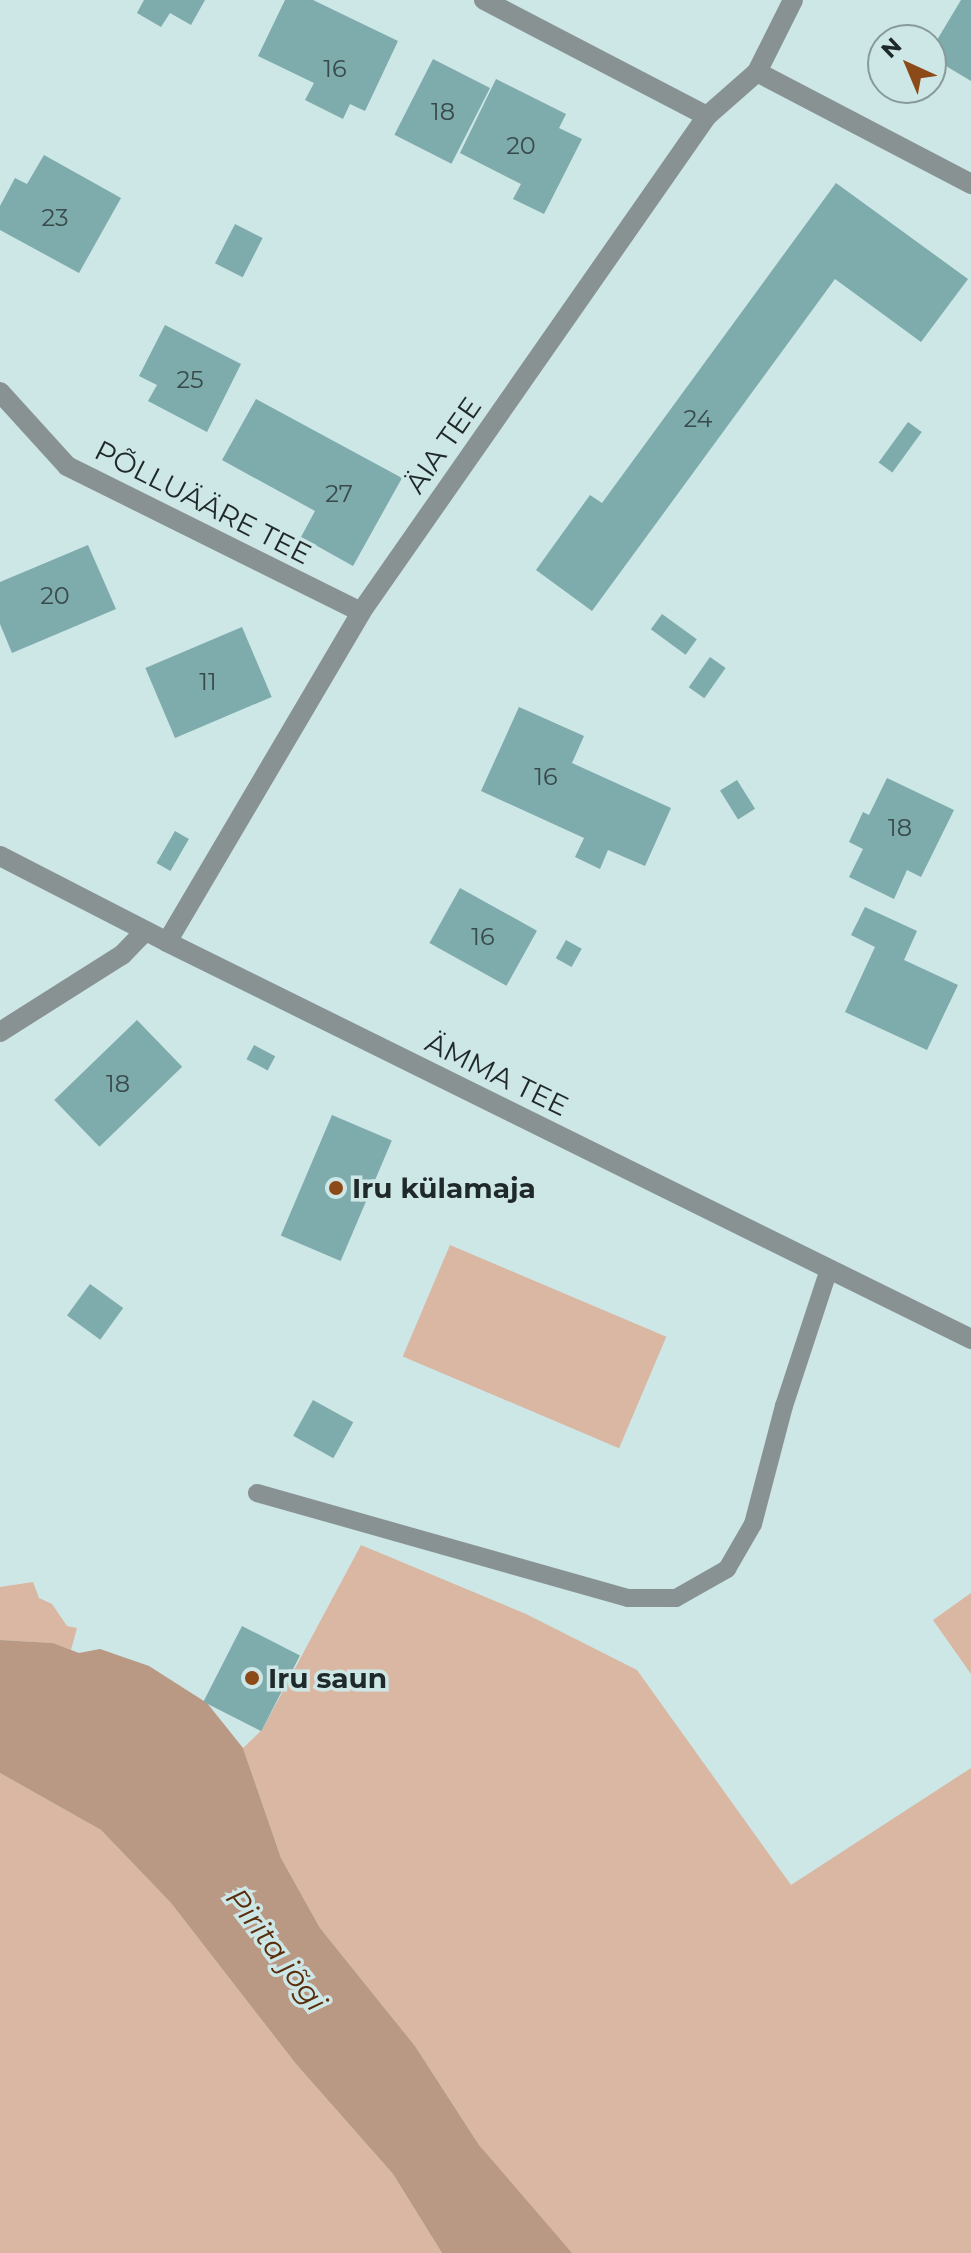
<!DOCTYPE html>
<html>
<head>
<meta charset="utf-8">
<style>
	body { margin:0 }
	#map { position:relative; width:971px; height:2253px; overflow:hidden; background:#cde6e6; font-family:Montserrat,sans-serif }
	div>[style] { position:absolute }
	.green>* { inset:0; background:#d9b7a3; transform-origin:0 0 }
	.water>* { inset:0; background:#b99884 }
	.building>* { inset:0; background:#7eabac; transform-origin:0 0 }
	.lane>* { height:18px; margin:-9px; padding:0 9px; transform-origin:9px; border-radius:9px; background:#889293 }
	.street>* { height:20px; margin:-10px; padding:0 10px; transform-origin:10px; border-radius:10px; background:#889293 }
	.dots>* { width:22px; height:22px; translate:-50% -50%; box-sizing:border-box; border:4px solid #cde6e6; border-radius:50% }
	span { translate:-50% -50%; white-space:nowrap; text-align:center; line-height:1.15; -webkit-text-stroke:7px #cde6e6; paint-order:stroke }
	.number-label { font-size:24px; color:#384a4a }
	.number-label span { -webkit-text-stroke-width:0 }
	.street-label { font-size:28px; color:#202929 }
	.poi-label { font-size:28px; color:#202929; font-weight:700 }
	.left { translate:0 -50%; text-align:left }
	.water-label { font-size:30px; color:#592d0b; font-style:italic }
	.north { position:absolute; left:867px; top:24px; width:80px; height:80px; box-sizing:border-box; background:#cde6e6; border:2px solid #889a9a; border-radius:50%; rotate:316deg; font-size:22px; font-weight:700; line-height:32px; text-align:center; color:#202929 }
	.north::after { content:''; display:block; margin:auto; width:28px; height:36px; background:#8c4a18; clip-path:polygon(50% 0,100% 100%,50% 72%,0 100%) }
</style>
</head>
<body>
<div id="map">
	<div class="green">
		<i style="left:450px;top:1245px;width:235px;height:121px;rotate:23deg"></i>
		<i style="clip-path:polygon(361px 1545px,526px 1614px,637px 1670px,791px 1885px,971px 1768px,971px 2253px,572px 2253px,539px 2218px,479px 2145px,415px 2046px,320px 1928px,281px 1858px,243px 1748px,262px 1730px)"></i>
		<i style="clip-path:polygon(33px 1582px,39px 1598px,52px 1604px,67px 1626px,77px 1628px,71px 1650px,53px 1643px,0 1640px,0 1587px)"></i>
		<i style="clip-path:polygon(971px 1593px,971px 1674px,933px 1620px)"></i>
		<i style="clip-path:polygon(0 1773px,101px 1830px,171px 1903px,296px 2064px,393px 2174px,442px 2253px,0 2253px)"></i>
	</div>
	<div class="water">
		<i style="clip-path:polygon(0 1640px,53px 1643px,79px 1653px,100px 1649px,149px 1666px,207px 1703px,243px 1748px,281px 1858px,320px 1928px,415px 2046px,479px 2145px,572px 2253px,442px 2253px,393px 2174px,296px 2064px,171px 1903px,101px 1830px,0 1773px)"></i>
	</div>
	<div class="building">
		<i style="clip-path:polygon(144px 0,205px 0,191px 25px,170px 13px,161px 27px,137px 13px)"></i>
		<i style="clip-path:polygon(285px 0,313px 0,398px 41px,365px 111px,350px 104px,343px 119px,305px 100px,314px 83px,258px 56px)"></i>
		<i style="clip-path:polygon(961px 0,971px 0,971px 81px,931px 57px,931px 50px)"></i>
		<i style="left:433px;top:59px;width:64px;height:85px;rotate:27deg"></i>
		<i style="clip-path:polygon(496px 79px,566px 114px,559px 128px,582px 139px,544px 214px,513px 199px,521px 184px,460px 153px)"></i>
		<i style="clip-path:polygon(44px 155px,121px 198px,79px 273px,0 230px,0 206px,15px 178px,27px 184px)"></i>
		<i style="clip-path:polygon(836px 183px,968px 279px,921px 342px,835px 279px,592px 611px,536px 570px,590px 495px,602px 503px)"></i>
		<i style="left:235px;top:224px;width:31px;height:44px;rotate:27deg"></i>
		<i style="clip-path:polygon(165px 325px,241px 364px,207px 432px,148px 401px,157px 385px,139px 376px)"></i>
		<i style="clip-path:polygon(256px 399px,402px 478px,353px 566px,301px 537px,315px 511px,222px 460px)"></i>
		<i style="left:908px;top:422px;width:17px;height:50px;rotate:36deg"></i>
		<i style="clip-path:polygon(88px 545px,116px 609px,12px 653px,0 624px,0 582px)"></i>
		<i style="left:662px;top:614px;width:43px;height:19px;rotate:36deg"></i>
		<i style="left:242px;top:627px;width:76px;height:105px;rotate:67deg"></i>
		<i style="left:710px;top:657px;width:19px;height:37px;rotate:35deg"></i>
		<i style="clip-path:polygon(519px 707px,584px 736px,572px 763px,671px 808px,645px 866px,608px 850px,600px 869px,575px 857px,584px 838px,481px 791px)"></i>
		<i style="clip-path:polygon(887px 778px,954px 810px,921px 877px,907px 870px,894px 899px,849px 877px,863px 849px,849px 842px,863px 812px,869px 815px)"></i>
		<i style="left:737px;top:780px;width:34px;height:20px;rotate:58deg"></i>
		<i style="left:175px;top:831px;width:16px;height:37px;rotate:30deg"></i>
		<i style="left:460px;top:888px;width:88px;height:63px;rotate:29deg"></i>
		<i style="clip-path:polygon(865px 907px,917px 931px,904px 960px,958px 985px,927px 1050px,845px 1012px,875px 947px,851px 935px)"></i>
		<i style="left:566px;top:940px;width:18px;height:21px;rotate:29deg"></i>
		<i style="left:137px;top:1020px;width:65px;height:115px;rotate:46deg"></i>
		<i style="left:254px;top:1045px;width:24px;height:16px;rotate:28deg"></i>
		<i style="left:332px;top:1115px;width:65px;height:131px;rotate:23deg"></i>
		<i style="left:90px;top:1284px;width:41px;height:39px;rotate:36deg"></i>
		<i style="left:313px;top:1400px;width:46px;height:41px;rotate:29deg"></i>
		<i style="left:242px;top:1626px;width:65px;height:85px;rotate:27deg"></i>
	</div>
	<div class="lane">
		<i style="left:257px;top:1493px;width:386px;rotate:15.8deg"></i>
		<i style="left:628px;top:1598px;width:48px"></i>
		<i style="left:676px;top:1598px;width:59px;rotate:-29.6deg"></i>
		<i style="left:727px;top:1569px;width:52px;rotate:-60deg"></i>
		<i style="left:753px;top:1524px;width:122px;rotate:-75.3deg"></i>
		<i style="left:784px;top:1406px;width:144px;rotate:-71.8deg"></i>
	</div>
	<div class="street">
		<i style="left:484px;top:0;width:251px;rotate:27.5deg"></i>
		<i style="left:757px;top:72px;width:242px;rotate:27.6deg"></i>
		<i style="left:0;top:392px;width:100px;rotate:47.8deg"></i>
		<i style="left:67px;top:466px;width:328px;rotate:26.4deg"></i>
		<i style="left:0;top:856px;width:188px;rotate:27.2deg"></i>
		<i style="left:167px;top:942px;width:897px;rotate:26.28deg"></i>
		<i style="left:167px;top:942px;width:383px;rotate:-59.5deg"></i>
		<i style="left:361px;top:612px;width:605px;rotate:-55.1deg"></i>
		<i style="left:707px;top:116px;width:67px;rotate:-41.3deg"></i>
		<i style="left:757px;top:72px;width:80px;rotate:-63.4deg"></i>
		<i style="left:0;top:1032px;width:144px;rotate:-32.3deg"></i>
		<i style="left:122px;top:955px;width:33px;rotate:-46deg"></i>
	</div>
	<div class="dots">
		<i style="left:336px;top:1188px;background:#8c4a18"></i>
		<i style="left:252px;top:1678px;background:#8c4a18"></i>
	</div>
	<div class="number-label">
		<span style="left:335px;top:69px">16</span>
		<span style="left:443px;top:112px">18</span>
		<span style="left:521px;top:146px">20</span>
		<span style="left:55px;top:218px">23</span>
		<span style="left:190px;top:380px">25</span>
		<span style="left:698px;top:419px">24</span>
		<span style="left:339px;top:494px">27</span>
		<span style="left:55px;top:596px">20</span>
		<span style="left:208px;top:682px">11</span>
		<span style="left:546px;top:777px">16</span>
		<span style="left:900px;top:828px">18</span>
		<span style="left:483px;top:937px">16</span>
		<span style="left:118px;top:1084px">18</span>
	</div>
	<div class="street-label">
		<span style="left:443px;top:445px;rotate:-55deg">ÄIA TEE</span>
		<span style="left:203px;top:502px;rotate:27deg">PÕLLUÄÄRE TEE</span>
		<span style="left:497px;top:1074px;rotate:26deg">ÄMMA TEE</span>
	</div>
	<div class="poi-label">
		<span class="left" style="left:352px;top:1188px">Iru külamaja</span>
		<span class="left" style="left:268px;top:1678px">Iru saun</span>
	</div>
	<div class="water-label">
		<span style="left:276px;top:1950px;rotate:53deg">Pirita jõgi</span>
	</div>
	<div class="north">N</div>
</div>
</body>
</html>
